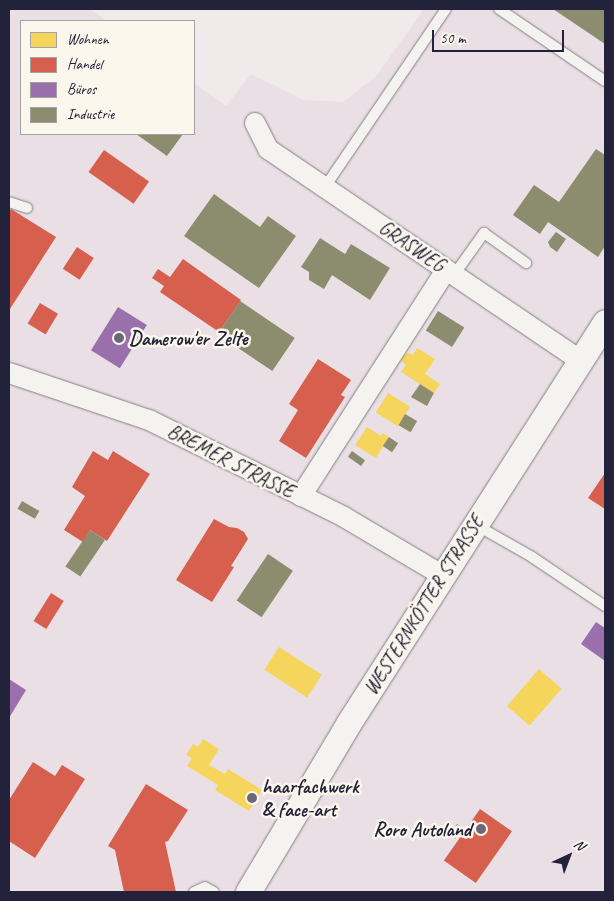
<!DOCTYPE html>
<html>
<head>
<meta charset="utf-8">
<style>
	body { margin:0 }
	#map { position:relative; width:614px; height:901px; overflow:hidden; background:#f0eaea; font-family:Caveat,sans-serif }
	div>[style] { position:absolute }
	.built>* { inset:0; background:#ebdfe6 }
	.homes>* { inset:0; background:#f6d55c; transform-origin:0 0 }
	.shops>* { inset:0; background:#d6604d; transform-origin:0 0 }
	.offices>* { inset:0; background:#9970ab; transform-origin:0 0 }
	.industry>* { inset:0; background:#8c8c6e; transform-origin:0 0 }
	.roads { filter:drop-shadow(0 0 1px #838085) drop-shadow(0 0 1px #838085) }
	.service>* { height:10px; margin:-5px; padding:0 5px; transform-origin:5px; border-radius:5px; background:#f5f3f0 }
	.minor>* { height:20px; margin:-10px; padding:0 10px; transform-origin:10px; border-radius:10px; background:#f5f3f0 }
	.tertiary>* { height:25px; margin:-12.5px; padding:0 12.5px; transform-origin:12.5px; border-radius:12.5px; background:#f5f3f0 }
	.dots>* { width:14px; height:14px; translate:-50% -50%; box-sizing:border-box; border:2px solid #fbf7ec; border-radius:50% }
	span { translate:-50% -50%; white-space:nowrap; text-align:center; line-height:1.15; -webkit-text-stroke:5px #fbf7ec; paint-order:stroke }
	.street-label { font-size:20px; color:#22223b }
	.poi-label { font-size:20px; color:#22223b; font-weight:700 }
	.left { translate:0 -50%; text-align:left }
	.right { translate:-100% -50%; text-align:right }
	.frame { position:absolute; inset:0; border:10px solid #22223b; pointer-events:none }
	.legend { position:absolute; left:20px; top:20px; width:175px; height:115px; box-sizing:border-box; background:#fbf7ec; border:1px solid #a4a2a5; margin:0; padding:6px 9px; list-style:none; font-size:15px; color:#22223b }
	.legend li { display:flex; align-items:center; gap:10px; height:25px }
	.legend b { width:25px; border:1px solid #a4a2a5 }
	.north { position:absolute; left:544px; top:831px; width:50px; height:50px; -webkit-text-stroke:4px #fbf7ec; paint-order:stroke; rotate:43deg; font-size:14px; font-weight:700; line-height:20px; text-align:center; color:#22223b }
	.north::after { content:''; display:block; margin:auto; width:18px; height:22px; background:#22223b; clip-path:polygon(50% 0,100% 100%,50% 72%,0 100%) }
	.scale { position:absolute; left:432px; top:30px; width:132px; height:22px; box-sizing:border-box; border:2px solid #22223b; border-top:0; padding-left:6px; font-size:15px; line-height:18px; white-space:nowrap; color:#22223b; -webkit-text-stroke:4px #fbf7ec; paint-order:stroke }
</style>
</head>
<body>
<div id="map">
	<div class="built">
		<i style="clip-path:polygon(9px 9px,89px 9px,107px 21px,21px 21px,21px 134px,194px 134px,194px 83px,226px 106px,251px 74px,304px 100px,343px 102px,376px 76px,424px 9px,605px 9px,605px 892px,9px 892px)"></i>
	</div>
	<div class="homes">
		<i style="clip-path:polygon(417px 348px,435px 359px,425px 374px,440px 384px,434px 393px,401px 372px,406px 365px,401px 361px,405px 354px,409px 353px,413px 355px)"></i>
		<i style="left:388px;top:393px;width:26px;height:23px;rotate:32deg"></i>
		<i style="clip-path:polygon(367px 427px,381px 436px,383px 433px,389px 437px,376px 458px,355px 445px)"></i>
		<i style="left:279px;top:647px;width:51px;height:27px;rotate:33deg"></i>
		<i style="left:539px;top:669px;width:30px;height:49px;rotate:41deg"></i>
		<i style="clip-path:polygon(203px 739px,219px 749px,209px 765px,225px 774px,228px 769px,262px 790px,249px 811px,215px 790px,218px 785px,187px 766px,192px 758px,186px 755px,193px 744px,198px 747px)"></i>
	</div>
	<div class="shops">
		<i style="left:104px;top:150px;width:55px;height:27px;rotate:35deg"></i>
		<i style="clip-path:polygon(11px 209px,56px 237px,10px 309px,9px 212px)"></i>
		<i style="left:77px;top:247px;width:20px;height:26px;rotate:33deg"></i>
		<i style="clip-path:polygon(183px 259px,241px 300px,219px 332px,160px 292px,164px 286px,152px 278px,158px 269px,170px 277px)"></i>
		<i style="left:40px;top:303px;width:21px;height:24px;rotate:31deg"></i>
		<i style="clip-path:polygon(318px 359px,351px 380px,341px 395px,345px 397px,306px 458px,279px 441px,298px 410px,289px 404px)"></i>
		<i style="clip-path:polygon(93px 451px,108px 460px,113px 451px,150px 474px,107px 541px,90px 530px,83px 542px,64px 530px,85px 496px,72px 487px)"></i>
		<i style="clip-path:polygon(605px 473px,605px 509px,588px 498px)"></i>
		<i style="clip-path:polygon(214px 519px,229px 527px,237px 528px,244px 532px,248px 539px,231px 566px,234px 567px,212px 602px,176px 580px)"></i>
		<i style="left:51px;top:593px;width:15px;height:33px;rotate:32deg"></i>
		<i style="clip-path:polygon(33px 762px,55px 776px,62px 765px,85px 779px,35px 858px,9px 841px,9px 800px)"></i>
		<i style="clip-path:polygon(146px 784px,188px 810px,168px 841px,165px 842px,176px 892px,124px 892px,115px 850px,108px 846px)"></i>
		<i style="left:480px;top:809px;width:39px;height:63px;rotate:35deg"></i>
	</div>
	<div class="offices">
		<i style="left:118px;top:307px;width:34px;height:51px;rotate:32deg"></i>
		<i style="clip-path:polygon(596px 622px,605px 628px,605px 661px,581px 644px)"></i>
		<i style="clip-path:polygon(9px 679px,26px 690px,9px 718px)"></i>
	</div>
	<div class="industry">
		<i style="clip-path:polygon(553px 9px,605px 9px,605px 44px)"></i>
		<i style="clip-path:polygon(136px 134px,183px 134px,167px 156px)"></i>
		<i style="clip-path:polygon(596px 149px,605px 155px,605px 246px,598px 257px,548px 222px,540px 234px,513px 215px,534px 185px,559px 202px)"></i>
		<i style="clip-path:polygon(214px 194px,260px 227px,268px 216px,296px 236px,259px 288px,184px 236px)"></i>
		<i style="clip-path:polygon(556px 232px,566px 239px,557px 252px,550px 247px,548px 242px)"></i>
		<i style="clip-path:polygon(320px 238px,345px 254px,351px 244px,390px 268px,370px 300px,332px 275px,324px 289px,309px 280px,309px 272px,301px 267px)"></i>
		<i style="left:240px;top:301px;width:66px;height:40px;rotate:34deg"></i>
		<i style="left:438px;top:311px;width:31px;height:23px;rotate:32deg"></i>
		<i style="clip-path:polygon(420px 384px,434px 393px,427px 406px,411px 397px)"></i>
		<i style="left:405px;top:414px;width:14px;height:13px;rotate:30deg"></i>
		<i style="left:389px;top:437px;width:11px;height:11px;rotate:34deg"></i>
		<i style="left:352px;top:451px;width:16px;height:7px;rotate:35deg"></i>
		<i style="left:22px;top:501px;width:20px;height:9px;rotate:30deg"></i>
		<i style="left:90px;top:530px;width:18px;height:44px;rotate:34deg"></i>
		<i style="left:268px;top:554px;width:30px;height:56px;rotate:34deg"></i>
		<i style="left:457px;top:824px;width:7px;height:13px;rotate:34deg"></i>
	</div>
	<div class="roads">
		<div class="service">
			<i style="left:499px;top:9px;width:128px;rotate:34.2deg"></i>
			<i style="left:325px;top:187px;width:215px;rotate:-55.8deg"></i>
			<i style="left:9px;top:202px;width:19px;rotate:18deg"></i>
			<i style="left:454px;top:275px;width:52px;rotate:-54.5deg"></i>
			<i style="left:484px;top:233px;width:52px;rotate:35.5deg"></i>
			<i style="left:476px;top:525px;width:64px;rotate:29.7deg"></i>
			<i style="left:532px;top:557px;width:88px;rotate:33.9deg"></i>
			<i style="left:194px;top:892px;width:12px;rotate:-24deg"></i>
			<i style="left:205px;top:887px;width:10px;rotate:29deg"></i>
		</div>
		<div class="minor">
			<i style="left:255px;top:123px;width:29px;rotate:63deg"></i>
			<i style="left:268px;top:149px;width:377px;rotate:34.1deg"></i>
			<i style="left:9px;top:373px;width:148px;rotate:18.6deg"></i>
			<i style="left:149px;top:420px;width:218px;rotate:26.4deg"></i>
			<i style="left:344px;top:517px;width:114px;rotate:30.6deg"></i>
			<i style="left:301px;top:496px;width:269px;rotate:-57.3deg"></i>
		</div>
		<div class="tertiary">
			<i style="left:248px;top:892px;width:196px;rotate:-59.2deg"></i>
			<i style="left:348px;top:724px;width:477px;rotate:-57.4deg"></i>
		</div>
	</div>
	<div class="dots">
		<i style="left:119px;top:338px;background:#6a6878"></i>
		<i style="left:252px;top:798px;background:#6a6878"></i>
		<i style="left:481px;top:829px;background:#6a6878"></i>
	</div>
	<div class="street-label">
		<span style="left:412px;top:246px;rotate:34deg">GRASWEG</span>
		<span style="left:231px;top:461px;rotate:27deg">BREMER STRASSE</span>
		<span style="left:424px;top:605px;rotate:-58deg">WESTERNKÖTTER STRASSE</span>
	</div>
	<div class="poi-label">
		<span class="left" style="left:129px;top:338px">Damerow'er Zelte</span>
		<span class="left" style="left:262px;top:798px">haarfachwerk<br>&amp; face-art</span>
		<span class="right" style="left:471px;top:829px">Roro Autoland</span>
	</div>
	<div class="frame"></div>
	<ul class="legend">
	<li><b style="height:14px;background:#f6d55c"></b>Wohnen</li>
	<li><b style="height:14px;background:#d6604d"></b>Handel</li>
	<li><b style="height:14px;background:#9970ab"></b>Büros</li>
	<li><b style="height:14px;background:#8c8c6e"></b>Industrie</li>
	</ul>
	<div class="north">N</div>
	<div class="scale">50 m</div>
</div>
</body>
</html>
